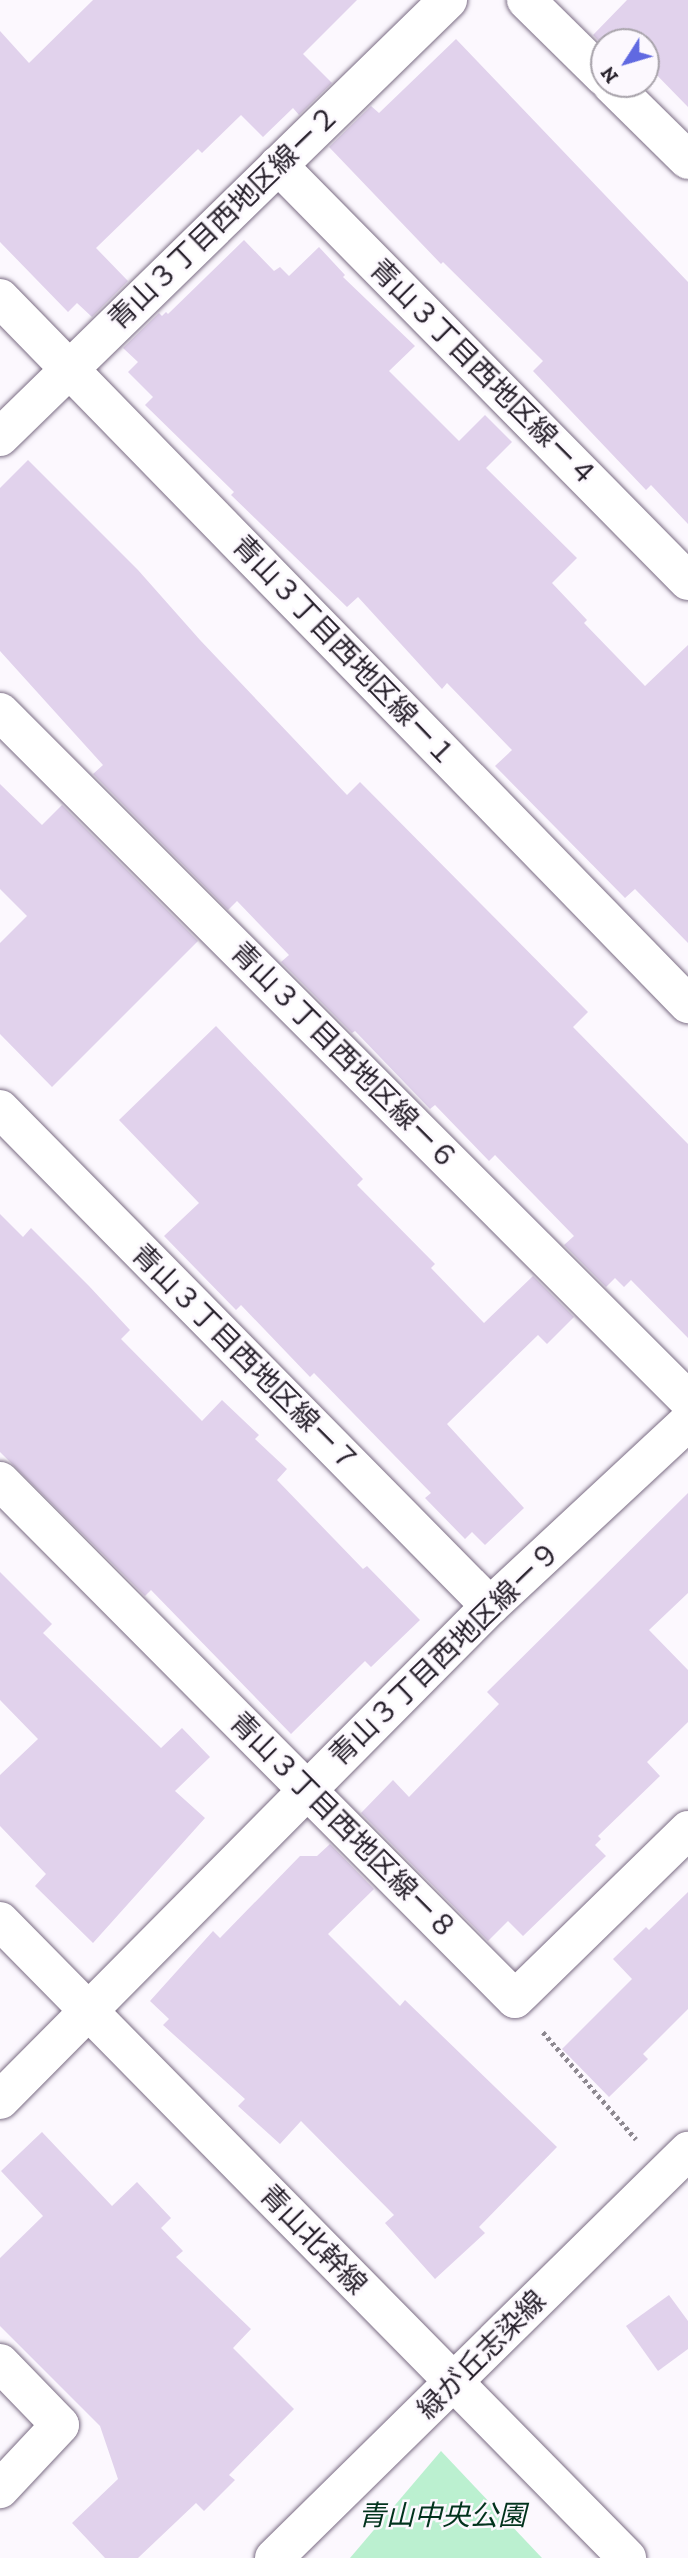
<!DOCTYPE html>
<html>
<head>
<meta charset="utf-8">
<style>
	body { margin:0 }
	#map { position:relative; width:688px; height:2558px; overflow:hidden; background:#fcf8fe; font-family:"Zilla Slab","Noto Sans JP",serif }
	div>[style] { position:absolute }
	.green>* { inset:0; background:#bbf0d0 }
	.building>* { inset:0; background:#e1d2ec }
	.path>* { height:4.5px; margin-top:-2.25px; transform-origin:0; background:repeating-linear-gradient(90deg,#8d8890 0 3.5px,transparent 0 7px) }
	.roads { filter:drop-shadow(0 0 2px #7b6d84) drop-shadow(0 0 2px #7b6d84) }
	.minor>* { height:38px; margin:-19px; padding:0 19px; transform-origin:19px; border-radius:19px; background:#fff }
	.tertiary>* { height:38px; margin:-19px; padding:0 19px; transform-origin:19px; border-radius:19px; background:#fff }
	span { translate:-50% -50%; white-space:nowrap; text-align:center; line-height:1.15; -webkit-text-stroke:5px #fcf8fe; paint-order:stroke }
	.street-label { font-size:28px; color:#2a242e }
	.park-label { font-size:28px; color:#02331d; font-style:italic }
	.north { position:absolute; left:590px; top:28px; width:70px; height:70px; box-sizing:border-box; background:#fcf8fe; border:2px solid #a8a3ab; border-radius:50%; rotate:233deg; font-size:19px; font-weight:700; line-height:28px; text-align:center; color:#2a242e }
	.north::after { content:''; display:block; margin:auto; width:24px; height:32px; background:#6069e1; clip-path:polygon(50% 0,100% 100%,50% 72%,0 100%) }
</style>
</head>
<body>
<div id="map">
	<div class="green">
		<i style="clip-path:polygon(441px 2451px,542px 2558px,350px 2558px)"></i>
	</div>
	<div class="building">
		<i style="clip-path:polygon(93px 0,357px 0,303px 54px,332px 83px,299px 115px,293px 108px,263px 137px,241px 115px,202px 153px,198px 149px,96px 248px,128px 281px,92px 317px,77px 303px,68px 312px,0 242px,0 31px,29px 63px)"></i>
		<i style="clip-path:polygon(627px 0,688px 0,688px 107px,646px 64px,646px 42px,600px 42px,593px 35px)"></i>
		<i style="clip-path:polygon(456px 39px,688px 282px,688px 524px,651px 485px,646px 490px,533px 371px,543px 361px,443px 262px,441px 264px,329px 147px,371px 106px,379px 113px)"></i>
		<i style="clip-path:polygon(244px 240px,274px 271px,280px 267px,289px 276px,319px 247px,345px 275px,343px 277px,415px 346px,389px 371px,459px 441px,485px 415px,512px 442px,486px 468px,577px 558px,552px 583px,587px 620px,584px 623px,645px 686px,688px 645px,688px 943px,635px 889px,625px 898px,495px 766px,512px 750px,447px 683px,442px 689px,358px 597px,347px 607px,231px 495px,234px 492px,145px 405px,153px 397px,128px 372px,138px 362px,123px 348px,159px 313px,162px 316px,166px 312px,168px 314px)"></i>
		<i style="clip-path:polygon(28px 460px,138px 570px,200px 640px,347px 795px,360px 782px,588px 1012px,573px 1027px,688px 1144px,688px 1338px,631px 1280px,624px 1287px,615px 1278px,606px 1287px,564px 1245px,574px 1236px,495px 1155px,489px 1161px,435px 1105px,430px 1109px,355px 1031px,352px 1033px,281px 962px,289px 955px,237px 901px,228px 910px,93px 774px,103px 765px,0 651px,0 488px)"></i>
		<i style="clip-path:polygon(0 784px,42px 825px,62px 805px,198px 941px,52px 1087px,0 1034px,0 943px,27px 916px,0 889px)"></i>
		<i style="clip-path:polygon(216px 1026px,363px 1179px,357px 1185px,435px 1264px,431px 1268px,484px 1323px,533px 1276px,574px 1317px,547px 1344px,538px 1335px,447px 1424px,524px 1508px,485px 1545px,472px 1532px,465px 1539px,425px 1498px,431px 1493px,314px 1373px,310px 1377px,241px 1305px,236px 1310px,164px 1236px,199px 1203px,119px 1120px)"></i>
		<i style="clip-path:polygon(0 1214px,23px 1237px,31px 1228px,89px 1286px,130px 1330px,121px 1339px,202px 1421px,222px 1400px,259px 1435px,255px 1439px,287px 1469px,277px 1480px,363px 1569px,367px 1566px,420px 1620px,371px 1667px,365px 1661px,291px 1734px,151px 1590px,145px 1596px,0 1452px)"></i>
		<i style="clip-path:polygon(688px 1493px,688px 1593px,649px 1630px,688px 1670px,688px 1722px,647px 1762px,660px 1776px,598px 1836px,601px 1839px,595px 1845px,606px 1856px,523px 1936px,508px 1921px,488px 1941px,361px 1813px,393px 1780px,409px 1797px,499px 1704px,487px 1692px)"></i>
		<i style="clip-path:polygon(0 1572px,52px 1624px,43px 1633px,161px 1748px,182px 1728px,210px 1757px,175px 1791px,205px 1818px,93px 1943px,35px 1886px,46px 1874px,0 1826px,0 1775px,38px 1739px,0 1700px)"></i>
		<i style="clip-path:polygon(330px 1844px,374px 1889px,328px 1934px,400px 2006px,405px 2000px,557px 2147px,479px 2227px,485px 2233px,435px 2279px,385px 2223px,394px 2215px,301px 2121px,280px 2144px,238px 2106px,245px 2099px,163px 2025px,169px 2019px,150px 2001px,213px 1931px,220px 1938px,300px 1856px,317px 1856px)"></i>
		<i style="clip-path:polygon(688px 1892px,688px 2009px,643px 2054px,648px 2059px,609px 2097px,562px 2049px,632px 1979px,613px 1959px,646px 1927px,649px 1930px)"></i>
		<i style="clip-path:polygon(42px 2132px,112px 2206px,137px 2182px,171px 2218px,161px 2228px,183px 2251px,176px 2257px,251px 2329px,233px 2348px,294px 2409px,229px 2475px,235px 2480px,204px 2511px,196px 2503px,138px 2558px,105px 2558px,72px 2523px,118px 2479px,100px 2426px,0 2326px,0 2258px,43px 2216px,1px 2171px)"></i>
		<i style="clip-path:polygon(669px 2295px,688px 2321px,688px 2349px,658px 2371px,626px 2326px)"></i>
	</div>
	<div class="path">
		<i style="left:543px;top:2032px;width:142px;rotate:49deg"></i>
	</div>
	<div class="roads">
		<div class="minor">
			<i style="left:526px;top:0;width:110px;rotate:44.6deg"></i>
			<i style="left:611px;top:84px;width:108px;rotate:44.6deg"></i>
			<i style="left:278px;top:165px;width:584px;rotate:45.42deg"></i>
			<i style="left:0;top:298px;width:986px;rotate:45.74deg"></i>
			<i style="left:0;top:437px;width:626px;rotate:-44.29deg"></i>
			<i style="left:0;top:712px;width:973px;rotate:45deg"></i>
			<i style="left:0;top:1109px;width:698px;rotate:45.41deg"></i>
			<i style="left:0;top:1481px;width:730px;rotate:45.17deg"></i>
			<i style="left:515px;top:1999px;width:242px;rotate:-44.3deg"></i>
			<i style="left:0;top:2100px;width:696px;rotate:-45.23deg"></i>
			<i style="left:490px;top:1606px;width:270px;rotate:-42.9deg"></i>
			<i style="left:0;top:2363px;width:86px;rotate:45.9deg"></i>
			<i style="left:60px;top:2425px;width:88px;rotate:133.2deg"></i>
		</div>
		<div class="tertiary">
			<i style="left:0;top:1921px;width:894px;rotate:45.45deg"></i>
			<i style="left:274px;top:2558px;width:581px;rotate:-44.51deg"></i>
		</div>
	</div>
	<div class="street-label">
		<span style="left:224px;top:218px;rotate:-44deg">青山３丁目西地区線ー２</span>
		<span style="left:483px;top:373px;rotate:45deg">青山３丁目西地区線ー４</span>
		<span style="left:344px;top:651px;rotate:46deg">青山３丁目西地区線ー１</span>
		<span style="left:344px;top:1056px;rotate:45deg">青山３丁目西地区線ー６</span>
		<span style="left:245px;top:1358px;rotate:45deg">青山３丁目西地区線ー７</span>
		<span style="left:445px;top:1654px;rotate:-44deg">青山３丁目西地区線ー９</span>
		<span style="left:343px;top:1826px;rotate:45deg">青山３丁目西地区線ー８</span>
		<span style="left:313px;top:2240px;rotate:46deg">青山北幹線</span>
		<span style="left:482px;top:2355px;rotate:-45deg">緑が丘志染線</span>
	</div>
	<div class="park-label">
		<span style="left:442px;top:2516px">青山中央公園</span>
	</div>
	<div class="north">N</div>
</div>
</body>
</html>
